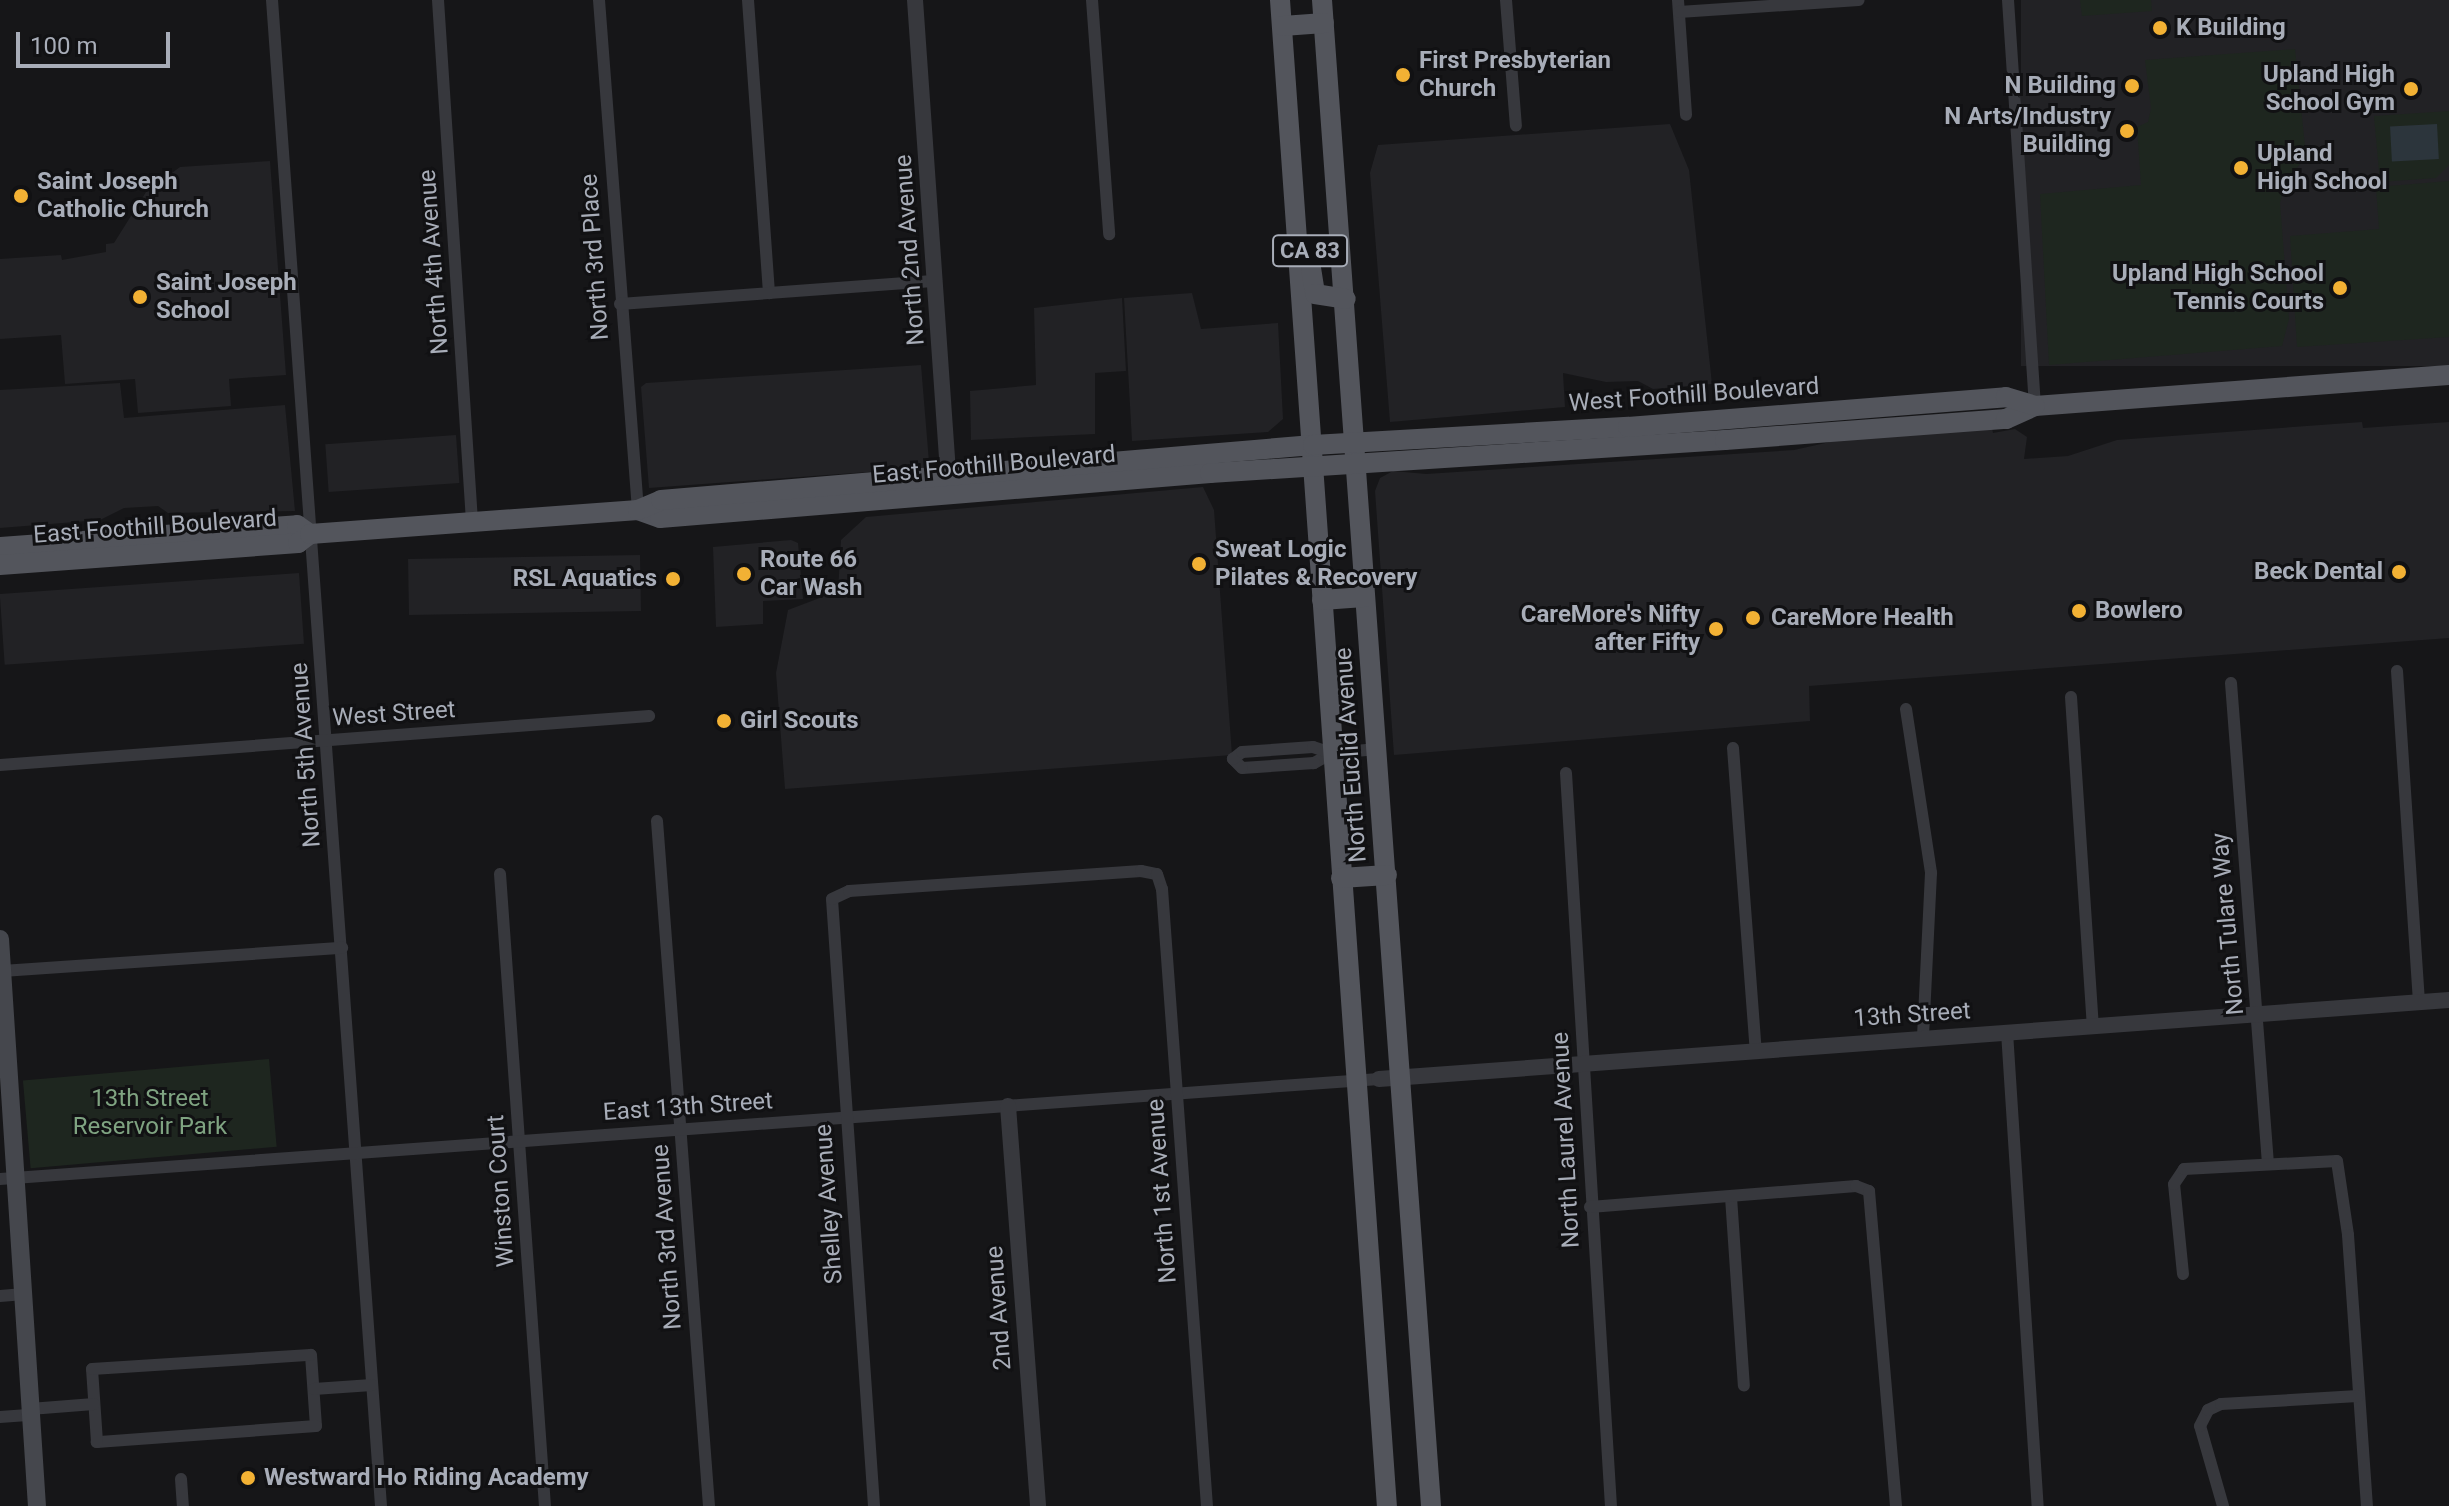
<!DOCTYPE html>
<html>
<head>
<meta charset="utf-8">
<style>
	body { margin:0 }
	#map { position:relative; width:2449px; height:1506px; overflow:hidden; background:#161618; font-family:Roboto,sans-serif }
	div>[style] { position:absolute }
	.built>* { inset:0; background:#222225; transform-origin:0 0 }
	.green>* { inset:0; background:#1e261f; transform-origin:0 0 }
	.water>* { inset:0; background:#2c353c; transform-origin:0 0 }
	.minor>* { height:12px; margin:-6px; padding:0 6px; transform-origin:6px; border-radius:6px; background:#37383d }
	.tertiary>* { height:16px; margin:-8px; padding:0 8px; transform-origin:8px; border-radius:8px; background:#37383d }
	.secondary>* { height:18px; margin:-9px; padding:0 9px; transform-origin:9px; border-radius:9px; background:#45474d }
	.primary>* { height:20px; margin:-10px; padding:0 10px; transform-origin:10px; border-radius:10px; background:#53555c }
	.dots>* { width:22px; height:22px; translate:-50% -50%; box-sizing:border-box; border:4px solid #111113; border-radius:50% }
	span { translate:-50% -50%; white-space:nowrap; text-align:center; line-height:1.15; -webkit-text-stroke:6px #111113; paint-order:stroke }
	.shield-label span { padding:2px 6px; background:#111113; border:2px solid; border-radius:6px; -webkit-text-stroke-width:0 }
	.shield-label { font-size:22px; color:#a8adb8; font-weight:700 }
	.poi-label { font-size:24px; color:#a8adb8; font-weight:700 }
	.left { translate:0 -50%; text-align:left }
	.right { translate:-100% -50%; text-align:right }
	.street-label { font-size:24px; color:#a8adb8 }
	.park-label { font-size:24px; color:#7fa381 }
	.scale { position:absolute; left:16px; top:32px; width:154px; height:36px; box-sizing:border-box; border:4px solid #a8adb8; border-top:0; padding-left:10px; font-size:24px; line-height:28px; white-space:nowrap; color:#a8adb8; -webkit-text-stroke:6px #111113; paint-order:stroke }
</style>
</head>
<body>
<div id="map">
	<div class="built">
		<i style="left:2021px;top:0;width:428px;height:366px"></i>
		<i style="clip-path:polygon(1670px 124px,1689px 170px,1712px 384px,1653px 389px,1638px 381px,1606px 382px,1563px 373px,1565px 407px,1390px 422px,1370px 173px,1378px 145px)"></i>
		<i style="clip-path:polygon(270px 161px,286px 375px,229px 379px,231px 406px,138px 413px,135px 379px,65px 384px,61px 335px,0 339px,0 259px,61px 255px,62px 260px,106px 252px,106px 244px,114px 243px,146px 192px,180px 167px)"></i>
		<i style="clip-path:polygon(1192px 293px,1201px 329px,1278px 323px,1283px 419px,1268px 432px,1132px 441px,1124px 298px)"></i>
		<i style="clip-path:polygon(1122px 298px,1126px 371px,1095px 373px,1095px 434px,971px 440px,970px 391px,1036px 385px,1034px 308px)"></i>
		<i style="clip-path:polygon(921px 365px,929px 462px,923px 468px,649px 488px,641px 387px,646px 383px)"></i>
		<i style="clip-path:polygon(120px 383px,124px 418px,285px 405px,295px 511px,168px 513px,158px 506px,124px 508px,100px 520px,0 528px,0 390px)"></i>
		<i style="clip-path:polygon(2362px 422px,2363px 428px,2449px 422px,2449px 638px,1809px 686px,1810px 721px,1394px 755px,1375px 491px,1380px 478px,1393px 471px,1426px 474px,1794px 450px,1839px 440px,1992px 428px,1993px 433px,2015px 429px,2027px 437px,2024px 459px,2068px 456px,2117px 440px)"></i>
		<i style="left:456px;top:435px;width:48px;height:131px;rotate:86deg"></i>
		<i style="clip-path:polygon(1203px 487px,1214px 510px,1232px 755px,785px 789px,776px 673px,788px 610px,838px 591px,841px 540px,866px 517px)"></i>
		<i style="clip-path:polygon(791px 540px,798px 543px,803px 599px,763px 601px,763px 624px,716px 627px,713px 547px)"></i>
		<i style="left:640px;top:555px;width:56px;height:232px;rotate:89deg"></i>
		<i style="left:299px;top:573px;width:71px;height:300px;rotate:86deg"></i>
	</div>
	<div class="green">
		<i style="clip-path:polygon(2080px 0,2151px 0,2152px 11px,2082px 16px)"></i>
		<i style="clip-path:polygon(2295px 49px,2306px 156px,2286px 182px,2280px 203px,2289px 319px,2282px 346px,2049px 365px,2040px 194px,2141px 185px,2137px 127px,2148px 122px,2151px 108px,2145px 60px)"></i>
		<i style="clip-path:polygon(2449px 111px,2449px 165px,2436px 178px,2380px 182px,2374px 116px)"></i>
		<i style="clip-path:polygon(2449px 181px,2449px 337px,2297px 347px,2290px 236px,2379px 229px,2376px 187px)"></i>
		<i style="left:269px;top:1059px;width:88px;height:247px;rotate:85deg"></i>
	</div>
	<div class="water">
		<i style="left:2437px;top:124px;width:35px;height:47px;rotate:87deg"></i>
	</div>
	<div class="minor">
		<i style="left:272px;top:0;width:1510px;rotate:85.86deg"></i>
		<i style="left:438px;top:0;width:523px;rotate:86.27deg"></i>
		<i style="left:599px;top:0;width:511px;rotate:85.63deg"></i>
		<i style="left:748px;top:0;width:294px;rotate:85.9deg"></i>
		<i style="left:1092px;top:0;width:235px;rotate:85.8deg"></i>
		<i style="left:1506px;top:0;width:126px;rotate:85.5deg"></i>
		<i style="left:1678px;top:0;width:115px;rotate:86deg"></i>
		<i style="left:2008px;top:0;width:407px;rotate:86.2deg"></i>
		<i style="left:1679px;top:12px;width:180px;rotate:-3.8deg"></i>
		<i style="left:620px;top:304px;width:317px;rotate:-4.2deg"></i>
		<i style="left:2397px;top:671px;width:332px;rotate:86.2deg"></i>
		<i style="left:2231px;top:683px;width:480px;rotate:85.6deg"></i>
		<i style="left:2071px;top:697px;width:330px;rotate:86.2deg"></i>
		<i style="left:1906px;top:709px;width:166px;rotate:81.3deg"></i>
		<i style="left:1931px;top:873px;width:165px;rotate:92.8deg"></i>
		<i style="left:1733px;top:748px;width:304px;rotate:85.7deg"></i>
		<i style="left:1332px;top:753px;width:21px;rotate:151deg"></i>
		<i style="left:1314px;top:763px;width:72px;rotate:176deg"></i>
		<i style="left:1242px;top:768px;width:13px;rotate:-135deg"></i>
		<i style="left:1233px;top:759px;width:11px;rotate:-38deg"></i>
		<i style="left:1242px;top:752px;width:71px;rotate:-4deg"></i>
		<i style="left:1313px;top:747px;width:20px;rotate:18deg"></i>
		<i style="left:1332px;top:753px;width:46px;rotate:-5deg"></i>
		<i style="left:0;top:765px;width:651px;rotate:-4.32deg"></i>
		<i style="left:1566px;top:773px;width:734px;rotate:86.49deg"></i>
		<i style="left:657px;top:821px;width:687px;rotate:85.66deg"></i>
		<i style="left:500px;top:874px;width:634px;rotate:85.93deg"></i>
		<i style="left:2px;top:971px;width:341px;rotate:-3.9deg"></i>
		<i style="left:2007px;top:1032px;width:475px;rotate:86.3deg"></i>
		<i style="left:0;top:1179px;width:1383px;rotate:-4.15deg"></i>
		<i style="left:1731px;top:1197px;width:189px;rotate:86.1deg"></i>
		<i style="left:1590px;top:1207px;width:267px;rotate:-4.5deg"></i>
		<i style="left:1856px;top:1186px;width:14px;rotate:21deg"></i>
		<i style="left:1869px;top:1191px;width:316px;rotate:85.1deg"></i>
		<i style="left:2183px;top:1274px;width:90px;rotate:-95.7deg"></i>
		<i style="left:2174px;top:1184px;width:18px;rotate:-56deg"></i>
		<i style="left:2184px;top:1169px;width:153px;rotate:-3deg"></i>
		<i style="left:2337px;top:1161px;width:75px;rotate:81.5deg"></i>
		<i style="left:2348px;top:1235px;width:272px;rotate:86deg"></i>
		<i style="left:0;top:1296px;width:21px;rotate:-5deg"></i>
		<i style="left:311px;top:1355px;width:71px;rotate:86deg"></i>
		<i style="left:316px;top:1426px;width:220px;rotate:175.8deg"></i>
		<i style="left:97px;top:1442px;width:73px;rotate:-93.9deg"></i>
		<i style="left:92px;top:1369px;width:219px;rotate:-3.7deg"></i>
		<i style="left:314px;top:1389px;width:58px;rotate:-3.9deg"></i>
		<i style="left:30px;top:1409px;width:64px;rotate:-4.5deg"></i>
		<i style="left:0;top:1417px;width:31px;rotate:-4deg"></i>
		<i style="left:181px;top:1479px;width:27px;rotate:86deg"></i>
		<i style="left:874px;top:1506px;width:608px;rotate:-93.96deg"></i>
		<i style="left:832px;top:899px;width:19px;rotate:-25deg"></i>
		<i style="left:849px;top:891px;width:293px;rotate:-3.9deg"></i>
		<i style="left:1141px;top:871px;width:16px;rotate:11deg"></i>
		<i style="left:1157px;top:874px;width:16px;rotate:72deg"></i>
		<i style="left:1162px;top:889px;width:619px;rotate:85.83deg"></i>
		<i style="left:2223px;top:1506px;width:83px;rotate:-106deg"></i>
		<i style="left:2200px;top:1426px;width:18px;rotate:-63deg"></i>
		<i style="left:2208px;top:1410px;width:14px;rotate:-25deg"></i>
		<i style="left:2221px;top:1404px;width:137px;rotate:-3.3deg"></i>
	</div>
	<div class="tertiary">
		<i style="left:915px;top:0;width:486px;rotate:86deg"></i>
		<i style="left:1379px;top:1079px;width:1073px;rotate:-4.22deg"></i>
		<i style="left:1008px;top:1106px;width:401px;rotate:85.7deg"></i>
	</div>
	<div class="secondary">
		<i style="left:0;top:939px;width:568px;rotate:86.27deg"></i>
	</div>
	<div class="primary">
		<i style="left:1280px;top:0;width:1510px;rotate:85.94deg"></i>
		<i style="left:1322px;top:0;width:1510px;rotate:85.86deg"></i>
		<i style="left:1283px;top:26px;width:41px;rotate:-4.2deg"></i>
		<i style="left:1311px;top:268px;width:26px;rotate:81deg"></i>
		<i style="left:1315px;top:294px;width:31px;rotate:9deg"></i>
		<i style="left:638px;top:510px;width:23px;rotate:20deg"></i>
		<i style="left:660px;top:518px;width:552px;rotate:-4.68deg"></i>
		<i style="left:1210px;top:473px;width:516px;rotate:-3.67deg"></i>
		<i style="left:1725px;top:440px;width:282px;rotate:-4.3deg"></i>
		<i style="left:2006px;top:419px;width:32px;rotate:-24deg"></i>
		<i style="left:2035px;top:406px;width:415px;rotate:-4.3deg"></i>
		<i style="left:0;top:547px;width:298px;rotate:-4.2deg"></i>
		<i style="left:297px;top:525px;width:16px;rotate:35deg"></i>
		<i style="left:0;top:565px;width:299px;rotate:-4.2deg"></i>
		<i style="left:298px;top:543px;width:15px;rotate:-37deg"></i>
		<i style="left:310px;top:534px;width:329px;rotate:-4.2deg"></i>
		<i style="left:638px;top:510px;width:25px;rotate:-23deg"></i>
		<i style="left:661px;top:500px;width:654px;rotate:-4.82deg"></i>
		<i style="left:1313px;top:445px;width:316px;rotate:-3.3deg"></i>
		<i style="left:1628px;top:427px;width:379px;rotate:-4.5deg"></i>
		<i style="left:2006px;top:397px;width:30px;rotate:17deg"></i>
		<i style="left:1322px;top:600px;width:42px;rotate:-4.1deg"></i>
		<i style="left:1341px;top:878px;width:46px;rotate:-3.7deg"></i>
	</div>
	<div class="dots">
		<i style="left:2160px;top:28px;background:#f2b134"></i>
		<i style="left:1403px;top:75px;background:#f2b134"></i>
		<i style="left:2132px;top:86px;background:#f2b134"></i>
		<i style="left:2411px;top:89px;background:#f2b134"></i>
		<i style="left:2127px;top:131px;background:#f2b134"></i>
		<i style="left:2241px;top:168px;background:#f2b134"></i>
		<i style="left:21px;top:196px;background:#f2b134"></i>
		<i style="left:2340px;top:288px;background:#f2b134"></i>
		<i style="left:140px;top:297px;background:#f2b134"></i>
		<i style="left:1199px;top:564px;background:#f2b134"></i>
		<i style="left:2399px;top:572px;background:#f2b134"></i>
		<i style="left:744px;top:574px;background:#f2b134"></i>
		<i style="left:673px;top:579px;background:#f2b134"></i>
		<i style="left:2079px;top:611px;background:#f2b134"></i>
		<i style="left:1753px;top:618px;background:#f2b134"></i>
		<i style="left:1716px;top:629px;background:#f2b134"></i>
		<i style="left:724px;top:721px;background:#f2b134"></i>
		<i style="left:248px;top:1478px;background:#f2b134"></i>
	</div>
	<div class="shield-label">
		<span style="left:1310px;top:251px">CA 83</span>
	</div>
	<div class="poi-label">
		<span class="left" style="left:2176px;top:28px">K Building</span>
		<span class="left" style="left:1419px;top:75px">First Presbyterian<br>Church</span>
		<span class="right" style="left:2395px;top:89px">Upland High<br>School Gym</span>
		<span class="right" style="left:2116px;top:86px">N Building</span>
		<span class="right" style="left:2111px;top:131px">N Arts/Industry<br>Building</span>
		<span class="left" style="left:2257px;top:168px">Upland<br>High School</span>
		<span class="left" style="left:37px;top:196px">Saint Joseph<br>Catholic Church</span>
		<span class="right" style="left:2324px;top:288px">Upland High School<br>Tennis Courts</span>
		<span class="left" style="left:156px;top:297px">Saint Joseph<br>School</span>
		<span class="left" style="left:1215px;top:564px">Sweat Logic<br>Pilates &amp; Recovery</span>
		<span class="left" style="left:760px;top:574px">Route 66<br>Car Wash</span>
		<span class="right" style="left:2383px;top:572px">Beck Dental</span>
		<span class="right" style="left:657px;top:579px">RSL Aquatics</span>
		<span class="left" style="left:2095px;top:611px">Bowlero</span>
		<span class="right" style="left:1700px;top:629px">CareMore's Nifty<br>after Fifty</span>
		<span class="left" style="left:1771px;top:618px">CareMore Health</span>
		<span class="left" style="left:740px;top:721px">Girl Scouts</span>
		<span class="left" style="left:264px;top:1478px">Westward Ho Riding Academy</span>
	</div>
	<div class="street-label">
		<span style="left:910px;top:250px;rotate:-94deg">North 2nd Avenue</span>
		<span style="left:595px;top:257px;rotate:-94deg">North 3rd Place</span>
		<span style="left:434px;top:262px;rotate:-94deg">North 4th Avenue</span>
		<span style="left:1694px;top:395px;rotate:-4deg">West Foothill Boulevard</span>
		<span style="left:994px;top:465px;rotate:-5deg">East Foothill Boulevard</span>
		<span style="left:155px;top:527px;rotate:-4deg">East Foothill Boulevard</span>
		<span style="left:394px;top:714px;rotate:-4deg">West Street</span>
		<span style="left:306px;top:755px;rotate:-94deg">North 5th Avenue</span>
		<span style="left:1351px;top:755px;rotate:-94deg">North Euclid Avenue</span>
		<span style="left:2228px;top:924px;rotate:-95deg">North Tulare Way</span>
		<span style="left:1912px;top:1015px;rotate:-4deg">13th Street</span>
		<span style="left:688px;top:1107px;rotate:-4deg">East 13th Street</span>
		<span style="left:1566px;top:1140px;rotate:-93deg">North Laurel Avenue</span>
		<span style="left:501px;top:1191px;rotate:-94deg">Winston Court</span>
		<span style="left:1162px;top:1191px;rotate:-94deg">North 1st Avenue</span>
		<span style="left:829px;top:1204px;rotate:-94deg">Shelley Avenue</span>
		<span style="left:667px;top:1237px;rotate:-94deg">North 3rd Avenue</span>
		<span style="left:999px;top:1308px;rotate:-94deg">2nd Avenue</span>
	</div>
	<div class="park-label">
		<span style="left:150px;top:1113px">13th Street<br>Reservoir Park</span>
	</div>
	<div class="scale">100 m</div>
</div>
</body>
</html>
